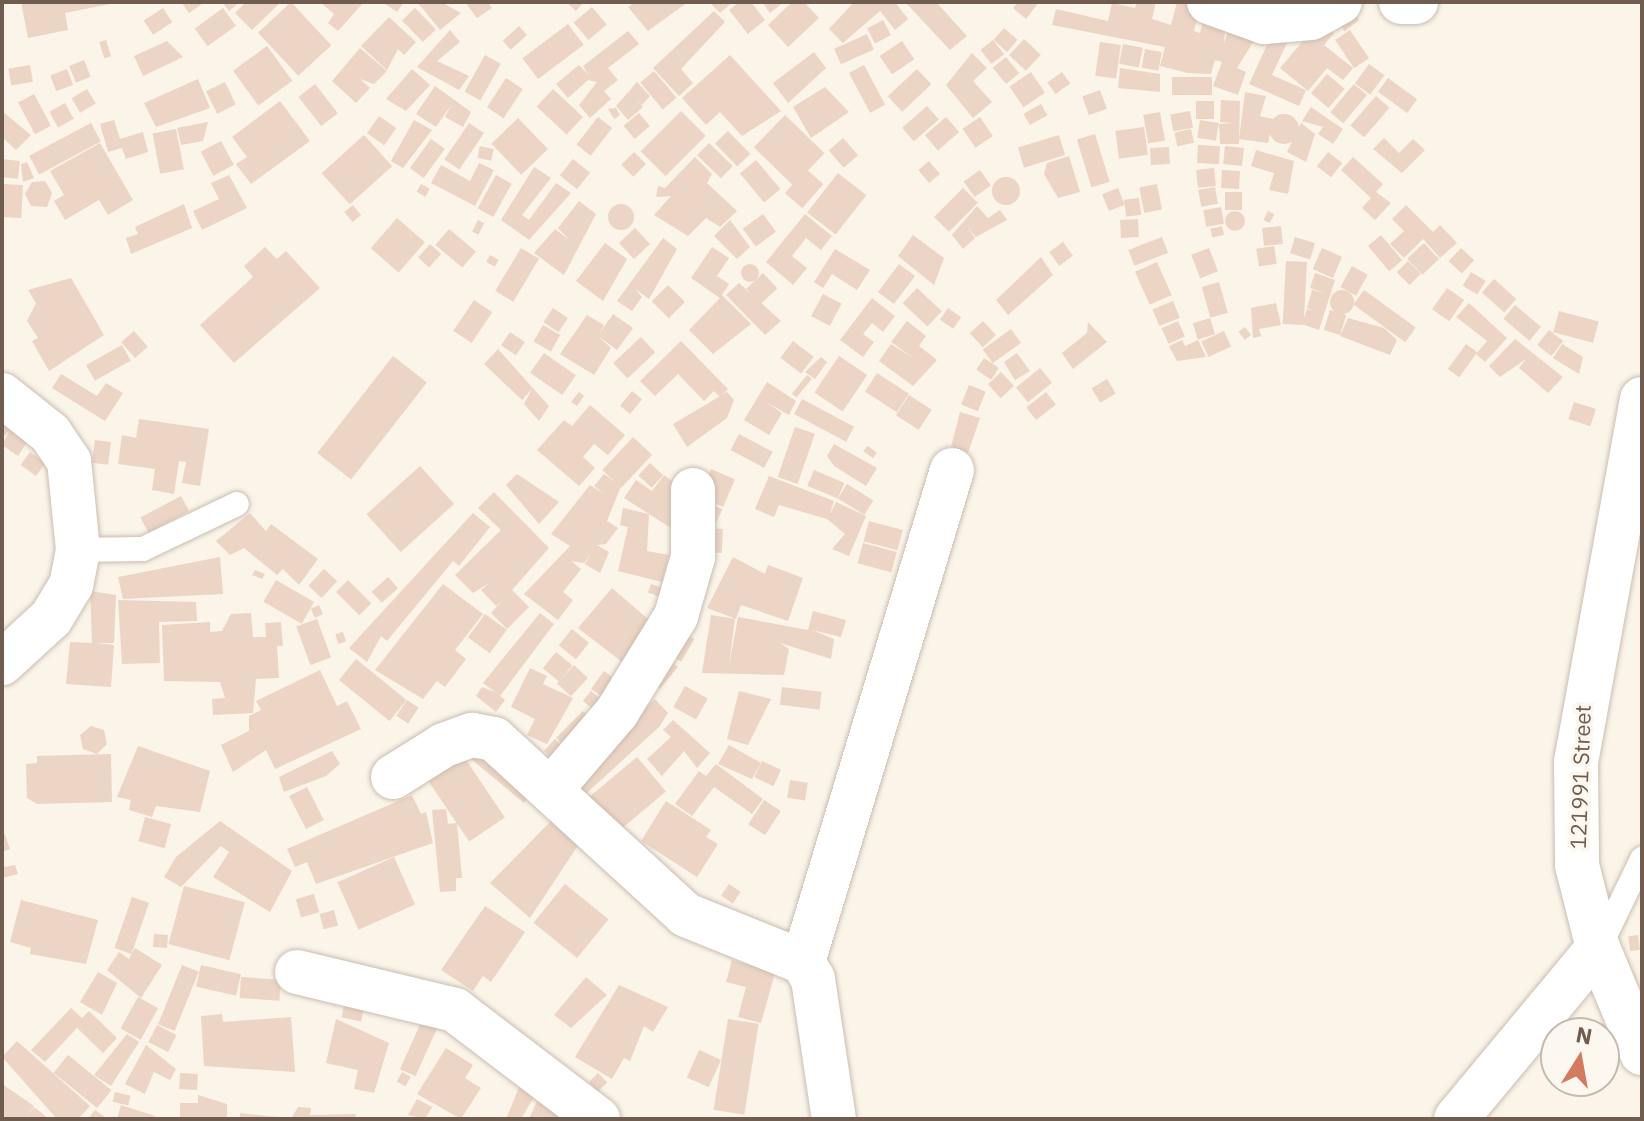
<!DOCTYPE html>
<html>
<head>
<meta charset="utf-8">
<style>
	body { margin:0 }
	#map { position:relative; width:1644px; height:1121px; overflow:hidden; background:#faf4e9; font-family:"IBM Plex Sans",sans-serif }
	div>[style] { position:absolute }
	.building>* { inset:0; background:#ecd5c4; transform-origin:0 0 }
	.round { border-radius:50% }
	.roads { filter:drop-shadow(0 0 2px #cbbcb0) drop-shadow(0 0 2px #cbbcb0) }
	.service>* { height:24px; margin:-12px; padding:0 12px; transform-origin:12px; border-radius:12px; background:#fff }
	.minor>* { height:44px; margin:-22px; padding:0 22px; transform-origin:22px; border-radius:22px; background:#fff }
	span { translate:-50% -50%; white-space:nowrap; text-align:center; line-height:1.15; -webkit-text-stroke:7px #fdf8ef; paint-order:stroke }
	.street-label { font-size:22px; color:#715c50 }
	.frame { position:absolute; inset:0; border:4px solid #715c50; pointer-events:none }
	.north { position:absolute; left:1540px; top:1017px; width:80px; height:80px; box-sizing:border-box; background:#fdf8ef; border:2px solid #c5baaf; border-radius:50%; rotate:11deg; font-size:22px; font-weight:700; line-height:32px; text-align:center; color:#715c50 }
	.north::after { content:''; display:block; margin:auto; width:28px; height:36px; background:#d47a5e; clip-path:polygon(50% 0,100% 100%,50% 72%,0 100%) }
</style>
</head>
<body>
<div id="map">
	<div class="building">
		<i style="clip-path:polygon(21px 2px,115px 2px,115px 3px,65px 13px,68px 30px,28px 38px)"></i>
		<i style="clip-path:polygon(181px 2px,205px 2px,189px 13px)"></i>
		<i style="clip-path:polygon(222px 2px,240px 2px,229px 11px)"></i>
		<i style="clip-path:polygon(246px 2px,281px 2px,252px 30px,235px 13px)"></i>
		<i style="left:291px;top:2px;width:59px;height:45px;rotate:47deg"></i>
		<i style="clip-path:polygon(320px 2px,364px 2px,338px 31px,328px 23px,334px 14px)"></i>
		<i style="clip-path:polygon(382px 2px,404px 2px,397px 12px)"></i>
		<i style="clip-path:polygon(441px 2px,461px 13px,440px 30px,418px 3px)"></i>
		<i style="clip-path:polygon(465px 2px,488px 2px,492px 8px,477px 18px)"></i>
		<i style="clip-path:polygon(566px 2px,584px 2px,576px 11px)"></i>
		<i style="clip-path:polygon(635px 2px,688px 2px,648px 31px,628px 7px)"></i>
		<i style="clip-path:polygon(709px 2px,733px 2px,720px 13px)"></i>
		<i style="clip-path:polygon(739px 2px,751px 2px,765px 20px,748px 34px,729px 10px)"></i>
		<i style="clip-path:polygon(762px 2px,784px 2px,770px 13px)"></i>
		<i style="clip-path:polygon(792px 2px,804px 2px,819px 18px,788px 47px,768px 25px)"></i>
		<i style="clip-path:polygon(854px 2px,895px 2px,908px 19px,895px 30px,880px 11px,843px 43px,829px 29px)"></i>
		<i style="clip-path:polygon(905px 2px,936px 2px,967px 36px,950px 50px)"></i>
		<i style="clip-path:polygon(1018px 2px,1039px 2px,1026px 19px,1013px 8px)"></i>
		<i style="clip-path:polygon(1137px 2px,1156px 2px,1152px 19px,1171px 25px,1177px 2px,1201px 4px,1194px 31px,1200px 33px,1205px 13px,1226px 18px,1224px 43px,1231px 23px,1259px 33px,1237px 68px,1246px 72px,1238px 95px,1213px 86px,1222px 62px,1215px 60px,1211px 74px,1188px 73px,1160px 66px,1165px 47px,1052px 25px,1056px 9px,1108px 21px,1112px 3px,1135px 8px)"></i>
		<i style="left:592px;top:7px;width:23px;height:24px;rotate:50deg"></i>
		<i style="left:163px;top:8px;width:17px;height:23px;rotate:57deg"></i>
		<i style="left:223px;top:8px;width:22px;height:35px;rotate:54deg"></i>
		<i style="left:415px;top:8px;width:30px;height:18px;rotate:46deg"></i>
		<i style="left:1350px;top:9px;width:14px;height:18px;rotate:51deg"></i>
		<i style="clip-path:polygon(714px 11px,725px 22px,681px 69px,693px 83px,679px 96px,653px 68px)"></i>
		<i style="clip-path:polygon(389px 17px,416px 42px,404px 55px,398px 49px,387px 70px,361px 46px)"></i>
		<i style="left:883px;top:20px;width:17px;height:18px;rotate:62deg"></i>
		<i style="clip-path:polygon(1320px 21px,1334px 33px,1324px 45px,1353px 68px,1343px 80px,1327px 68px,1308px 91px,1280px 68px)"></i>
		<i style="clip-path:polygon(1277px 23px,1293px 30px,1272px 75px,1306px 90px,1299px 106px,1249px 84px)"></i>
		<i style="left:568px;top:24px;width:26px;height:57px;rotate:53deg"></i>
		<i style="left:519px;top:26px;width:12px;height:22px;rotate:48deg"></i>
		<i style="left:1004px;top:28px;width:18px;height:16px;rotate:41deg"></i>
		<i style="clip-path:polygon(450px 30px,460px 42px,437px 61px,469px 76px,459px 90px,417px 67px)"></i>
		<i style="left:1350px;top:30px;width:34px;height:18px;rotate:56deg"></i>
		<i style="clip-path:polygon(628px 31px,639px 44px,608px 68px,618px 80px,604px 91px,611px 99px,590px 118px,579px 105px,597px 82px,588px 80px,568px 98px,556px 84px,579px 65px,589px 75px,583px 66px)"></i>
		<i style="left:867px;top:34px;width:17px;height:36px;rotate:66deg"></i>
		<i style="left:1024px;top:39px;width:23px;height:22px;rotate:43deg"></i>
		<i style="left:106px;top:40px;width:17px;height:7px;rotate:73deg"></i>
		<i style="left:993px;top:40px;width:18px;height:16px;rotate:52deg"></i>
		<i style="clip-path:polygon(167px 41px,183px 57px,143px 76px,134px 56px)"></i>
		<i style="left:902px;top:41px;width:22px;height:27px;rotate:56deg"></i>
		<i style="left:1100px;top:42px;width:21px;height:34px;rotate:8deg"></i>
		<i style="left:1123px;top:44px;width:20px;height:20px;rotate:11deg"></i>
		<i style="left:267px;top:46px;width:43px;height:42px;rotate:54deg"></i>
		<i style="clip-path:polygon(360px 48px,387px 71px,374px 84px,360px 79px,370px 88px,356px 103px,332px 81px)"></i>
		<i style="left:1145px;top:49px;width:17px;height:19px;rotate:10deg"></i>
		<i style="clip-path:polygon(814px 52px,826px 68px,788px 103px,773px 83px)"></i>
		<i style="clip-path:polygon(972px 53px,987px 68px,973px 81px,992px 102px,973px 118px,946px 85px)"></i>
		<i style="left:485px;top:55px;width:18px;height:42px;rotate:29deg"></i>
		<i style="clip-path:polygon(730px 55px,781px 111px,742px 136px,720px 112px,706px 125px,682px 98px)"></i>
		<i style="left:1006px;top:57px;width:21px;height:17px;rotate:51deg"></i>
		<i style="left:84px;top:60px;width:18px;height:16px;rotate:68deg"></i>
		<i style="left:1369px;top:64px;width:19px;height:24px;rotate:36deg"></i>
		<i style="left:30px;top:65px;width:17px;height:22px;rotate:80deg"></i>
		<i style="left:864px;top:65px;width:45px;height:17px;rotate:62deg"></i>
		<i style="clip-path:polygon(1120px 68px,1160px 74px,1160px 92px,1118px 88px)"></i>
		<i style="left:67px;top:69px;width:17px;height:18px;rotate:69deg"></i>
		<i style="clip-path:polygon(412px 69px,430px 85px,406px 111px,386px 99px)"></i>
		<i style="left:917px;top:69px;width:21px;height:40px;rotate:47deg"></i>
		<i style="left:654px;top:71px;width:35px;height:18px;rotate:50deg"></i>
		<i style="left:1031px;top:72px;width:25px;height:26px;rotate:56deg"></i>
		<i style="left:1062px;top:72px;width:14px;height:18px;rotate:54deg"></i>
		<i style="left:1327px;top:74px;width:23px;height:25px;rotate:40deg"></i>
		<i style="left:1172px;top:77px;width:40px;height:18px"></i>
		<i style="left:506px;top:78px;width:20px;height:35px;rotate:33deg"></i>
		<i style="left:1388px;top:78px;width:36px;height:17px;rotate:36deg"></i>
		<i style="clip-path:polygon(198px 79px,210px 108px,156px 127px,144px 103px)"></i>
		<i style="left:225px;top:82px;width:25px;height:21px;rotate:64deg"></i>
		<i style="clip-path:polygon(637px 82px,650px 96px,642px 105px,635px 98px,643px 107px,628px 120px,616px 106px)"></i>
		<i style="left:315px;top:84px;width:37px;height:21px;rotate:52deg"></i>
		<i style="left:1354px;top:84px;width:17px;height:37px;rotate:40deg"></i>
		<i style="clip-path:polygon(435px 86px,471px 112px,463px 127px,445px 117px,452px 104px,436px 127px,416px 114px)"></i>
		<i style="clip-path:polygon(825px 87px,849px 112px,811px 138px,793px 107px)"></i>
		<i style="left:87px;top:89px;width:17px;height:18px;rotate:59deg"></i>
		<i style="left:553px;top:89px;width:41px;height:24px;rotate:43deg"></i>
		<i style="left:1100px;top:90px;width:20px;height:19px;rotate:70deg"></i>
		<i style="clip-path:polygon(1245px 92px,1266px 96px,1260px 116px,1273px 119px,1268px 143px,1239px 139px)"></i>
		<i style="left:34px;top:94px;width:36px;height:18px;rotate:62deg"></i>
		<i style="left:1376px;top:96px;width:18px;height:39px;rotate:41deg"></i>
		<i style="clip-path:polygon(1221px 100px,1240px 101px,1239px 144px,1220px 144px,1219px 124px,1234px 123px,1220px 122px)"></i>
		<i style="clip-path:polygon(280px 101px,310px 141px,251px 184px,236px 164px,247px 157px,232px 137px)"></i>
		<i style="left:1196px;top:101px;width:18px;height:18px"></i>
		<i style="left:65px;top:103px;width:18px;height:18px;rotate:61deg"></i>
		<i style="left:1041px;top:104px;width:13px;height:20px;rotate:61deg"></i>
		<i style="left:927px;top:106px;width:18px;height:33px;rotate:49deg"></i>
		<i style="clip-path:polygon(1311px 107px,1343px 129px,1333px 144px,1318px 134px,1323px 127px,1302px 121px)"></i>
		<i style="clip-path:polygon(616px 108px,620px 115px,614px 119px,608px 109px)"></i>
		<i style="clip-path:polygon(2px 111px,31px 135px,16px 150px,2px 137px)"></i>
		<i style="left:681px;top:111px;width:35px;height:57px;rotate:45deg"></i>
		<i style="left:1190px;top:111px;width:17px;height:20px;rotate:80deg"></i>
		<i style="left:1160px;top:112px;width:29px;height:17px;rotate:80deg"></i>
		<i style="left:639px;top:113px;width:17px;height:20px;rotate:50deg"></i>
		<i class="round" style="left:1269px;top:114px;width:30px;height:30px"></i>
		<i style="left:785px;top:115px;width:55px;height:45px;rotate:44deg"></i>
		<i style="left:379px;top:116px;width:21px;height:21px;rotate:35deg"></i>
		<i style="left:598px;top:117px;width:18px;height:35px;rotate:38deg"></i>
		<i style="left:946px;top:117px;width:20px;height:28px;rotate:49deg"></i>
		<i style="left:980px;top:117px;width:23px;height:21px;rotate:56deg"></i>
		<i style="left:518px;top:118px;width:43px;height:37px;rotate:46deg"></i>
		<i style="clip-path:polygon(114px 120px,120px 139px,143px 132px,148px 152px,126px 159px,122px 148px,108px 152px,100px 124px)"></i>
		<i style="clip-path:polygon(414px 120px,432px 130px,403px 168px,391px 161px)"></i>
		<i style="left:1200px;top:120px;width:19px;height:18px;rotate:9deg"></i>
		<i style="clip-path:polygon(208px 122px,203px 141px,181px 145px,177px 128px)"></i>
		<i style="left:91px;top:123px;width:21px;height:70px;rotate:62deg"></i>
		<i style="left:469px;top:123px;width:18px;height:44px;rotate:34deg"></i>
		<i style="clip-path:polygon(1301px 123px,1315px 134px,1306px 162px,1287px 152px)"></i>
		<i style="left:1144px;top:127px;width:28px;height:29px;rotate:82deg"></i>
		<i style="left:176px;top:129px;width:41px;height:24px;rotate:79deg"></i>
		<i style="left:1191px;top:129px;width:14px;height:17px;rotate:78deg"></i>
		<i style="left:728px;top:131px;width:32px;height:18px;rotate:46deg"></i>
		<i style="left:1095px;top:134px;width:50px;height:19px;rotate:73deg"></i>
		<i style="left:364px;top:135px;width:42px;height:57px;rotate:48deg"></i>
		<i style="left:1059px;top:135px;width:21px;height:43px;rotate:73deg"></i>
		<i style="left:843px;top:138px;width:23px;height:19px;rotate:49deg"></i>
		<i style="clip-path:polygon(1384px 138px,1399px 153px,1413px 139px,1425px 150px,1402px 173px,1373px 149px)"></i>
		<i style="left:431px;top:139px;width:17px;height:36px;rotate:36deg"></i>
		<i style="left:221px;top:141px;width:27px;height:23px;rotate:62deg"></i>
		<i style="clip-path:polygon(100px 143px,133px 200px,108px 215px,99px 200px,65px 220px,54px 201px,64px 195px,50px 171px)"></i>
		<i style="left:709px;top:143px;width:33px;height:17px;rotate:44deg"></i>
		<i style="left:1198px;top:145px;width:22px;height:18px;rotate:3deg"></i>
		<i style="left:480px;top:146px;width:14px;height:12px;rotate:12deg"></i>
		<i style="left:1225px;top:146px;width:19px;height:18px;rotate:6deg"></i>
		<i style="left:1169px;top:147px;width:17px;height:19px;rotate:87deg"></i>
		<i style="clip-path:polygon(1256px 150px,1294px 161px,1288px 194px,1269px 190px,1274px 173px,1251px 166px)"></i>
		<i style="left:634px;top:152px;width:17px;height:18px;rotate:45deg"></i>
		<i style="left:1328px;top:152px;width:18px;height:18px;rotate:38deg"></i>
		<i style="clip-path:polygon(1069px 156px,1080px 192px,1058px 198px,1044px 174px,1047px 163px)"></i>
		<i style="clip-path:polygon(695px 157px,712px 174px,707px 183px,737px 211px,720px 227px,706px 218px,688px 236px,654px 215px,671px 196px,656px 197px,658px 186px,665px 188px)"></i>
		<i style="clip-path:polygon(1353px 157px,1383px 184px,1376px 192px,1391px 203px,1375px 220px,1362px 208px,1371px 198px,1341px 170px)"></i>
		<i style="left:2px;top:159px;width:18px;height:18px;rotate:6deg"></i>
		<i style="left:573px;top:159px;width:22px;height:21px;rotate:39deg"></i>
		<i style="left:756px;top:160px;width:38px;height:21px;rotate:50deg"></i>
		<i style="left:929px;top:161px;width:17px;height:14px;rotate:50deg"></i>
		<i style="clip-path:polygon(27px 162px,34px 178px,23px 182px,21px 164px)"></i>
		<i style="clip-path:polygon(479px 163px,494px 170px,475px 206px,431px 183px,441px 165px,470px 181px)"></i>
		<i style="clip-path:polygon(534px 167px,551px 178px,522px 215px,529px 220px,556px 183px,571px 193px,529px 240px,501px 220px)"></i>
		<i style="left:1214px;top:168px;width:18px;height:18px;rotate:84deg"></i>
		<i style="left:806px;top:169px;width:23px;height:32px;rotate:41deg"></i>
		<i style="left:980px;top:170px;width:19px;height:20px;rotate:55deg"></i>
		<i style="left:1222px;top:170px;width:18px;height:18px;rotate:3deg"></i>
		<i style="left:838px;top:173px;width:36px;height:50px;rotate:38deg"></i>
		<i style="clip-path:polygon(229px 175px,247px 208px,202px 230px,193px 211px,219px 199px,211px 183px)"></i>
		<i style="left:496px;top:175px;width:18px;height:38px;rotate:29deg"></i>
		<i class="round" style="left:992px;top:177px;width:28px;height:28px"></i>
		<i style="clip-path:polygon(45px 181px,52px 193px,47px 207px,31px 206px,25px 194px,32px 182px)"></i>
		<i style="left:4px;top:184px;width:19px;height:33px;rotate:3deg"></i>
		<i style="left:421px;top:184px;width:10px;height:9px;rotate:29deg"></i>
		<i style="left:1157px;top:184px;width:26px;height:18px;rotate:79deg"></i>
		<i style="left:1215px;top:187px;width:17px;height:17px;rotate:80deg"></i>
		<i style="left:963px;top:188px;width:21px;height:41px;rotate:45deg"></i>
		<i style="left:1118px;top:188px;width:18px;height:17px;rotate:68deg"></i>
		<i style="left:1225px;top:192px;width:17px;height:18px"></i>
		<i style="left:1139px;top:198px;width:17px;height:15px;rotate:83deg"></i>
		<i style="clip-path:polygon(579px 201px,596px 214px,564px 275px,534px 253px,555px 229px,569px 240px,558px 228px)"></i>
		<i class="round" style="left:608px;top:204px;width:26px;height:26px"></i>
		<i style="clip-path:polygon(184px 204px,192px 228px,131px 254px,126px 238px,138px 234px,135px 227px)"></i>
		<i style="left:353px;top:205px;width:13px;height:11px;rotate:51deg"></i>
		<i style="clip-path:polygon(1406px 205px,1433px 232px,1440px 225px,1457px 243px,1440px 258px,1423px 239px,1404px 258px,1390px 244px,1404px 231px,1392px 219px)"></i>
		<i style="clip-path:polygon(977px 206px,988px 218px,1000px 210px,1007px 220px,976px 237px,968px 228px,975px 238px,963px 249px,952px 235px)"></i>
		<i style="left:1221px;top:207px;width:17px;height:18px;rotate:80deg"></i>
		<i style="left:1268px;top:211px;width:7px;height:10px;rotate:27deg"></i>
		<i class="round" style="left:1225px;top:211px;width:20px;height:20px"></i>
		<i style="left:763px;top:214px;width:22px;height:25px;rotate:54deg"></i>
		<i style="clip-path:polygon(805px 214px,832px 236px,821px 250px,806px 238px,792px 256px,807px 268px,793px 285px,766px 262px)"></i>
		<i style="left:397px;top:218px;width:37px;height:40px;rotate:41deg"></i>
		<i style="left:1138px;top:219px;width:18px;height:18px;rotate:87deg"></i>
		<i style="left:478px;top:220px;width:7px;height:13px;rotate:27deg"></i>
		<i style="clip-path:polygon(730px 220px,750px 247px,737px 259px,714px 236px)"></i>
		<i style="left:1222px;top:226px;width:9px;height:12px;rotate:77deg"></i>
		<i style="left:1281px;top:226px;width:18px;height:19px;rotate:84deg"></i>
		<i style="left:635px;top:228px;width:22px;height:22px;rotate:47deg"></i>
		<i style="left:449px;top:229px;width:35px;height:21px;rotate:40deg"></i>
		<i style="clip-path:polygon(913px 235px,944px 258px,934px 285px,898px 256px)"></i>
		<i style="left:1381px;top:235px;width:33px;height:17px;rotate:50deg"></i>
		<i style="left:1162px;top:237px;width:17px;height:36px;rotate:69deg"></i>
		<i style="left:1295px;top:237px;width:21px;height:17px;rotate:17deg"></i>
		<i style="clip-path:polygon(663px 238px,677px 249px,649px 299px,635px 289px,642px 297px,632px 311px,617px 301px)"></i>
		<i style="left:1063px;top:242px;width:17px;height:17px;rotate:54deg"></i>
		<i style="clip-path:polygon(605px 243px,627px 259px,603px 301px,576px 281px)"></i>
		<i style="left:1424px;top:243px;width:22px;height:23px;rotate:47deg"></i>
		<i style="left:430px;top:244px;width:15px;height:18px;rotate:42deg"></i>
		<i style="left:1274px;top:246px;width:18px;height:18px;rotate:81deg"></i>
		<i style="clip-path:polygon(265px 247px,277px 259px,286px 251px,320px 288px,234px 363px,200px 325px,253px 277px,244px 266px)"></i>
		<i style="clip-path:polygon(712px 247px,729px 258px,717px 276px,729px 284px,722px 295px,751px 324px,713px 354px,689px 330px,720px 298px,691px 278px)"></i>
		<i style="left:521px;top:248px;width:21px;height:50px;rotate:31deg"></i>
		<i style="left:1209px;top:248px;width:25px;height:19px;rotate:69deg"></i>
		<i style="left:1322px;top:248px;width:22px;height:23px;rotate:24deg"></i>
		<i style="left:1461px;top:248px;width:18px;height:18px;rotate:43deg"></i>
		<i style="clip-path:polygon(835px 249px,870px 270px,857px 290px,832px 274px,823px 288px,814px 282px)"></i>
		<i style="left:490px;top:255px;width:10px;height:8px;rotate:29deg"></i>
		<i style="clip-path:polygon(1041px 257px,1053px 275px,1008px 315px,996px 300px)"></i>
		<i style="left:1286px;top:261px;width:21px;height:63px;rotate:3deg"></i>
		<i style="left:1408px;top:261px;width:18px;height:16px;rotate:45deg"></i>
		<i style="left:1157px;top:262px;width:36px;height:24px;rotate:66deg"></i>
		<i class="round" style="left:741px;top:264px;width:18px;height:18px"></i>
		<i style="left:899px;top:264px;width:20px;height:35px;rotate:37deg"></i>
		<i style="left:1352px;top:266px;width:18px;height:24px;rotate:29deg"></i>
		<i style="left:1471px;top:272px;width:17px;height:16px;rotate:31deg"></i>
		<i style="left:763px;top:273px;width:21px;height:23px;rotate:47deg"></i>
		<i style="clip-path:polygon(1315px 273px,1335px 280px,1319px 330px,1302px 324px,1307px 309px,1315px 311px,1307px 308px,1312px 290px,1324px 293px,1310px 288px)"></i>
		<i style="clip-path:polygon(71px 278px,104px 335px,49px 371px,32px 341px,38px 338px,27px 321px,36px 303px,28px 290px)"></i>
		<i style="left:1494px;top:279px;width:30px;height:18px;rotate:42deg"></i>
		<i style="left:1219px;top:282px;width:32px;height:18px;rotate:74deg"></i>
		<i style="clip-path:polygon(739px 283px,781px 321px,765px 335px,726px 295px)"></i>
		<i style="left:668px;top:285px;width:24px;height:23px;rotate:45deg"></i>
		<i style="left:917px;top:288px;width:34px;height:21px;rotate:43deg"></i>
		<i style="left:1447px;top:288px;width:21px;height:26px;rotate:35deg"></i>
		<i style="left:1364px;top:290px;width:64px;height:18px;rotate:36deg"></i>
		<i class="round" style="left:1330px;top:290px;width:24px;height:24px"></i>
		<i style="left:823px;top:294px;width:21px;height:25px;rotate:28deg"></i>
		<i style="clip-path:polygon(872px 298px,895px 316px,883px 332px,872px 323px,863px 334px,874px 342px,863px 357px,840px 340px)"></i>
		<i style="left:474px;top:300px;width:22px;height:37px;rotate:34deg"></i>
		<i style="left:1173px;top:301px;width:18px;height:22px;rotate:68deg"></i>
		<i style="clip-path:polygon(1276px 303px,1281px 325px,1259px 329px,1261px 336px,1253px 338px,1251px 308px)"></i>
		<i style="clip-path:polygon(1469px 303px,1507px 338px,1485px 362px,1476px 354px,1487px 341px,1456px 317px)"></i>
		<i style="left:1515px;top:305px;width:34px;height:18px;rotate:40deg"></i>
		<i style="left:553px;top:308px;width:18px;height:17px;rotate:34deg"></i>
		<i style="left:948px;top:308px;width:16px;height:14px;rotate:35deg"></i>
		<i style="left:1330px;top:310px;width:17px;height:21px;rotate:17deg"></i>
		<i style="left:1559px;top:311px;width:41px;height:22px;rotate:15deg"></i>
		<i style="clip-path:polygon(613px 314px,633px 328px,617px 350px,598px 336px,611px 348px,594px 375px,560px 354px,587px 315px,604px 325px,599px 334px)"></i>
		<i style="left:1210px;top:318px;width:17px;height:18px;rotate:73deg"></i>
		<i style="clip-path:polygon(1348px 318px,1384px 328px,1397px 340px,1390px 355px,1340px 336px)"></i>
		<i style="clip-path:polygon(907px 321px,926px 336px,919px 346px,937px 360px,913px 386px,879px 361px,891px 344px,915px 359px,891px 342px)"></i>
		<i style="left:983px;top:321px;width:19px;height:18px;rotate:47deg"></i>
		<i style="left:1178px;top:321px;width:17px;height:18px;rotate:66deg"></i>
		<i style="clip-path:polygon(1088px 322px,1107px 342px,1073px 369px,1062px 353px,1087px 333px)"></i>
		<i style="left:543px;top:325px;width:20px;height:19px;rotate:30deg"></i>
		<i style="left:1245px;top:327px;width:10px;height:8px;rotate:53deg"></i>
		<i style="left:1011px;top:329px;width:17px;height:35px;rotate:54deg"></i>
		<i style="left:1549px;top:330px;width:18px;height:19px;rotate:38deg"></i>
		<i style="left:134px;top:331px;width:21px;height:17px;rotate:49deg"></i>
		<i style="left:1224px;top:331px;width:17px;height:25px;rotate:65deg"></i>
		<i style="left:510px;top:332px;width:18px;height:16px;rotate:34deg"></i>
		<i style="left:641px;top:337px;width:21px;height:38px;rotate:47deg"></i>
		<i style="clip-path:polygon(1515px 339px,1563px 377px,1548px 393px,1519px 368px,1526px 359px,1500px 377px,1489px 366px)"></i>
		<i style="clip-path:polygon(1182px 340px,1185px 346px,1198px 340px,1206px 357px,1177px 361px,1169px 346px)"></i>
		<i style="clip-path:polygon(681px 341px,728px 389px,720px 397px,714px 391px,704px 401px,678px 374px,655px 396px,640px 381px)"></i>
		<i style="left:793px;top:341px;width:26px;height:21px;rotate:37deg"></i>
		<i style="left:1466px;top:344px;width:14px;height:31px;rotate:36deg"></i>
		<i style="clip-path:polygon(1562px 344px,1583px 357px,1579px 374px,1553px 358px)"></i>
		<i style="left:122px;top:345px;width:18px;height:41px;rotate:61deg"></i>
		<i style="clip-path:polygon(498px 349px,549px 406px,539px 421px,524px 404px,532px 389px,522px 400px,484px 364px)"></i>
		<i style="left:544px;top:353px;width:39px;height:24px;rotate:35deg"></i>
		<i style="clip-path:polygon(1017px 353px,1030px 371px,1015px 380px,1004px 362px)"></i>
		<i style="left:393px;top:356px;width:43px;height:123px;rotate:38deg"></i>
		<i style="left:839px;top:356px;width:34px;height:44px;rotate:34deg"></i>
		<i style="clip-path:polygon(821px 357px,827px 362px,815px 379px,805px 372px)"></i>
		<i style="left:984px;top:358px;width:18px;height:14px;rotate:34deg"></i>
		<i style="left:1040px;top:368px;width:19px;height:31px;rotate:51deg"></i>
		<i style="left:1001px;top:372px;width:19px;height:18px;rotate:47deg"></i>
		<i style="left:877px;top:373px;width:38px;height:22px;rotate:33deg"></i>
		<i style="clip-path:polygon(61px 374px,97px 396px,106px 383px,123px 393px,105px 421px,52px 388px)"></i>
		<i style="left:807px;top:375px;width:6px;height:24px;rotate:39deg"></i>
		<i style="left:1107px;top:379px;width:17px;height:18px;rotate:59deg"></i>
		<i style="clip-path:polygon(767px 382px,796px 401px,789px 415px,766px 402px,782px 413px,769px 435px,744px 420px)"></i>
		<i style="left:969px;top:385px;width:18px;height:21px;rotate:22deg"></i>
		<i style="left:632px;top:391px;width:13px;height:19px;rotate:39deg"></i>
		<i style="clip-path:polygon(579px 392px,584px 396px,577px 406px,571px 402px)"></i>
		<i style="clip-path:polygon(727px 392px,734px 400px,727px 418px,687px 447px,673px 424px)"></i>
		<i style="left:1046px;top:392px;width:16px;height:25px;rotate:52deg"></i>
		<i style="left:909px;top:395px;width:27px;height:24px;rotate:33deg"></i>
		<i style="left:802px;top:399px;width:59px;height:17px;rotate:28deg"></i>
		<i style="left:1574px;top:402px;width:23px;height:18px;rotate:18deg"></i>
		<i style="clip-path:polygon(590px 405px,625px 435px,608px 455px,594px 444px,583px 457px,595px 468px,579px 486px,537px 450px,564px 420px,572px 426px)"></i>
		<i style="clip-path:polygon(960px 412px,980px 418px,968px 453px,951px 447px)"></i>
		<i style="clip-path:polygon(2px 419px,29px 439px,18px 456px,2px 445px,9px 431px,2px 439px)"></i>
		<i style="clip-path:polygon(139px 419px,209px 429px,200px 486px,182px 483px,186px 462px,179px 461px,174px 494px,152px 490px,155px 469px,118px 464px,122px 435px,136px 438px)"></i>
		<i style="left:795px;top:427px;width:21px;height:53px;rotate:19deg"></i>
		<i style="left:739px;top:434px;width:38px;height:18px;rotate:28deg"></i>
		<i style="left:633px;top:437px;width:26px;height:45px;rotate:43deg"></i>
		<i style="left:95px;top:440px;width:16px;height:23px;rotate:7deg"></i>
		<i style="clip-path:polygon(834px 444px,877px 468px,866px 486px,834px 466px,827px 456px)"></i>
		<i style="clip-path:polygon(868px 446px,877px 453px,873px 458px,863px 451px)"></i>
		<i style="left:30px;top:452px;width:19px;height:16px;rotate:36deg"></i>
		<i style="left:650px;top:463px;width:18px;height:17px;rotate:43deg"></i>
		<i style="left:420px;top:466px;width:51px;height:72px;rotate:48deg"></i>
		<i style="left:711px;top:469px;width:26px;height:30px;rotate:23deg"></i>
		<i style="left:814px;top:470px;width:33px;height:17px;rotate:23deg"></i>
		<i style="clip-path:polygon(517px 474px,559px 502px,539px 524px,506px 485px)"></i>
		<i style="clip-path:polygon(604px 474px,621px 486px,607px 521px,618px 528px,606px 544px,597px 545px,609px 552px,600px 573px,585px 564px,590px 555px,584px 563px,571px 561px,581px 569px,563px 592px,573px 600px,558px 620px,524px 594px,570px 546px,551px 534px,590px 485px,604px 494px,594px 486px)"></i>
		<i style="clip-path:polygon(664px 475px,679px 486px,671px 498px,685px 508px,671px 528px,624px 498px,636px 480px,652px 491px)"></i>
		<i style="clip-path:polygon(769px 476px,834px 501px,830px 514px,836px 502px,866px 516px,849px 556px,832px 549px,845px 534px,827px 519px,779px 505px,774px 517px,755px 509px)"></i>
		<i style="left:847px;top:484px;width:31px;height:17px;rotate:32deg"></i>
		<i style="clip-path:polygon(494px 492px,549px 548px,512px 590px,529px 607px,507px 629px,491px 613px,503px 600px,496px 606px,481px 590px,489px 583px,473px 593px,455px 575px,501px 530px,478px 508px)"></i>
		<i style="left:181px;top:496px;width:17px;height:46px;rotate:62deg"></i>
		<i style="left:707px;top:502px;width:17px;height:15px;rotate:25deg"></i>
		<i style="clip-path:polygon(623px 508px,649px 514px,647px 551px,669px 555px,662px 582px,618px 571px,628px 527px,620px 525px)"></i>
		<i style="clip-path:polygon(250px 513px,266px 531px,271px 524px,318px 559px,299px 585px,283px 569px,277px 575px,244px 548px,230px 555px,216px 541px)"></i>
		<i style="clip-path:polygon(473px 513px,490px 527px,459px 566px,453px 561px,387px 641px,381px 636px,367px 662px,349px 648px)"></i>
		<i style="left:869px;top:521px;width:35px;height:21px;rotate:15deg"></i>
		<i style="left:702px;top:528px;width:21px;height:24px;rotate:3deg"></i>
		<i style="left:863px;top:543px;width:35px;height:21px;rotate:15deg"></i>
		<i style="clip-path:polygon(220px 557px,223px 594px,123px 599px,118px 577px)"></i>
		<i style="clip-path:polygon(733px 557px,765px 574px,768px 565px,803px 578px,788px 621px,741px 605px,736px 619px,707px 608px)"></i>
		<i style="left:324px;top:569px;width:18px;height:23px;rotate:43deg"></i>
		<i style="clip-path:polygon(255px 570px,265px 574px,262px 579px,252px 575px)"></i>
		<i style="left:388px;top:577px;width:15px;height:22px;rotate:48deg"></i>
		<i style="left:276px;top:580px;width:44px;height:25px;rotate:30deg"></i>
		<i style="left:348px;top:580px;width:33px;height:17px;rotate:45deg"></i>
		<i style="clip-path:polygon(443px 584px,483px 614px,455px 650px,466px 659px,445px 687px,437px 681px,423px 699px,375px 670px)"></i>
		<i style="left:651px;top:584px;width:12px;height:9px;rotate:20deg"></i>
		<i style="clip-path:polygon(612px 588px,649px 620px,622px 662px,578px 628px)"></i>
		<i style="clip-path:polygon(90px 591px,116px 595px,114px 643px,96px 643px,114px 645px,111px 687px,66px 684px,70px 642px,92px 643px)"></i>
		<i style="clip-path:polygon(118px 600px,196px 602px,197px 621px,159px 622px,160px 663px,122px 664px)"></i>
		<i style="left:319px;top:605px;width:10px;height:9px;rotate:66deg"></i>
		<i style="clip-path:polygon(813px 611px,846px 620px,841px 637px,812px 630px,834px 639px,831px 659px,780px 643px,789px 649px,784px 675px,702px 673px,711px 615px,735px 619px,729px 665px,738px 617px,808px 630px)"></i>
		<i style="clip-path:polygon(251px 613px,253px 637px,266px 637px,265px 623px,281px 622px,283px 646px,277px 646px,279px 678px,256px 679px,253px 713px,213px 715px,212px 699px,225px 698px,220px 682px,164px 681px,162px 625px,210px 622px,210px 632px,222px 631px,231px 614px)"></i>
		<i style="clip-path:polygon(540px 613px,554px 624px,500px 696px,505px 700px,496px 712px,476px 696px,482px 687px,495px 692px,483px 683px)"></i>
		<i style="left:485px;top:614px;width:27px;height:29px;rotate:36deg"></i>
		<i style="left:317px;top:619px;width:41px;height:22px;rotate:70deg"></i>
		<i style="left:572px;top:629px;width:22px;height:21px;rotate:39deg"></i>
		<i style="left:677px;top:629px;width:20px;height:26px;rotate:30deg"></i>
		<i style="left:343px;top:632px;width:10px;height:8px;rotate:73deg"></i>
		<i style="left:556px;top:652px;width:21px;height:21px;rotate:39deg"></i>
		<i style="left:663px;top:655px;width:19px;height:28px;rotate:39deg"></i>
		<i style="left:356px;top:659px;width:65px;height:27px;rotate:39deg"></i>
		<i style="left:574px;top:665px;width:19px;height:25px;rotate:43deg"></i>
		<i style="clip-path:polygon(530px 668px,547px 676px,543px 684px,573px 698px,547px 744px,527px 735px,535px 719px,511px 707px)"></i>
		<i style="clip-path:polygon(320px 670px,337px 706px,347px 701px,361px 729px,275px 769px,266px 750px,233px 772px,221px 745px,249px 731px,249px 716px,261px 710px,256px 701px)"></i>
		<i style="left:604px;top:671px;width:26px;height:22px;rotate:36deg"></i>
		<i style="left:685px;top:686px;width:26px;height:24px;rotate:29deg"></i>
		<i style="left:782px;top:687px;width:40px;height:18px;rotate:7deg"></i>
		<i style="left:591px;top:691px;width:19px;height:13px;rotate:39deg"></i>
		<i style="clip-path:polygon(739px 691px,771px 699px,748px 745px,727px 739px)"></i>
		<i style="clip-path:polygon(655px 699px,668px 713px,659px 727px,579px 800px,571px 778px)"></i>
		<i style="left:407px;top:700px;width:14px;height:19px;rotate:34deg"></i>
		<i style="left:583px;top:711px;width:17px;height:38px;rotate:45deg"></i>
		<i style="clip-path:polygon(673px 720px,710px 753px,697px 768px,684px 751px,662px 776px,647px 759px,671px 737px,663px 730px)"></i>
		<i style="clip-path:polygon(91px 726px,104px 730px,107px 744px,97px 754px,83px 749px,80px 735px)"></i>
		<i style="clip-path:polygon(478px 739px,541px 783px,524px 803px,465px 754px)"></i>
		<i style="left:555px;top:739px;width:18px;height:16px;rotate:43deg"></i>
		<i style="clip-path:polygon(729px 745px,761px 763px,752px 779px,718px 764px)"></i>
		<i style="clip-path:polygon(138px 746px,210px 771px,200px 812px,156px 806px,152px 817px,129px 810px,131px 800px,117px 797px)"></i>
		<i style="clip-path:polygon(332px 751px,340px 764px,326px 776px,284px 792px,279px 777px)"></i>
		<i style="clip-path:polygon(111px 754px,112px 802px,37px 804px,27px 798px,26px 764px,37px 763px,37px 756px)"></i>
		<i style="left:464px;top:757px;width:73px;height:43px;rotate:56deg"></i>
		<i style="left:637px;top:757px;width:45px;height:65px;rotate:50deg"></i>
		<i style="left:762px;top:761px;width:21px;height:18px;rotate:25deg"></i>
		<i style="clip-path:polygon(716px 764px,763px 799px,752px 814px,714px 787px,692px 816px,675px 804px,699px 771px,706px 776px)"></i>
		<i style="left:790px;top:780px;width:18px;height:18px;rotate:9deg"></i>
		<i style="left:307px;top:787px;width:37px;height:20px;rotate:63deg"></i>
		<i style="clip-path:polygon(412px 795px,421px 814px,426px 812px,433px 843px,316px 884px,307px 862px,295px 867px,287px 849px)"></i>
		<i style="left:764px;top:800px;width:20px;height:29px;rotate:33deg"></i>
		<i style="clip-path:polygon(666px 801px,711px 830px,706px 837px,718px 844px,697px 877px,641px 841px)"></i>
		<i style="clip-path:polygon(446px 809px,448px 824px,457px 823px,462px 878px,456px 878px,456px 891px,440px 892px,432px 810px)"></i>
		<i style="left:145px;top:817px;width:27px;height:25px;rotate:15deg"></i>
		<i style="clip-path:polygon(220px 821px,292px 871px,270px 912px,213px 877px,229px 852px,221px 846px,181px 887px,164px 877px,176px 857px)"></i>
		<i style="clip-path:polygon(551px 821px,579px 844px,530px 918px,490px 883px)"></i>
		<i style="clip-path:polygon(2px 827px,10px 849px,2px 852px)"></i>
		<i style="left:394px;top:857px;width:52px;height:62px;rotate:66deg"></i>
		<i style="clip-path:polygon(2px 860px,5px 867px,15px 865px,18px 874px,2px 878px)"></i>
		<i style="left:565px;top:884px;width:56px;height:50px;rotate:39deg"></i>
		<i style="left:729px;top:884px;width:14px;height:14px;rotate:34deg"></i>
		<i style="left:184px;top:886px;width:63px;height:60px;rotate:15deg"></i>
		<i style="left:314px;top:894px;width:19px;height:19px;rotate:74deg"></i>
		<i style="left:132px;top:897px;width:18px;height:54px;rotate:19deg"></i>
		<i style="clip-path:polygon(21px 900px,98px 920px,86px 964px,30px 954px,31px 948px,10px 942px)"></i>
		<i style="clip-path:polygon(485px 906px,525px 932px,491px 982px,483px 976px,473px 991px,441px 970px)"></i>
		<i style="left:334px;top:910px;width:16px;height:15px;rotate:75deg"></i>
		<i style="left:154px;top:934px;width:14px;height:13px;rotate:4deg"></i>
		<i style="left:1638px;top:935px;width:15px;height:10px;rotate:82deg"></i>
		<i style="clip-path:polygon(135px 948px,162px 965px,141px 998px,107px 970px,119px 952px,129px 959px)"></i>
		<i style="clip-path:polygon(732px 960px,775px 973px,761px 1023px,738px 1017px,746px 987px,726px 982px)"></i>
		<i style="left:182px;top:965px;width:18px;height:64px;rotate:22deg"></i>
		<i style="left:201px;top:965px;width:41px;height:22px;rotate:13deg"></i>
		<i style="clip-path:polygon(98px 972px,117px 983px,102px 1015px,80px 1002px)"></i>
		<i style="left:241px;top:977px;width:40px;height:21px;rotate:4deg"></i>
		<i style="clip-path:polygon(586px 977px,607px 995px,571px 1028px,554px 1015px)"></i>
		<i style="clip-path:polygon(619px 985px,668px 1007px,653px 1032px,644px 1026px,630px 1061px,624px 1058px,612px 1079px,575px 1057px)"></i>
		<i style="left:346px;top:995px;width:20px;height:23px;rotate:11deg"></i>
		<i style="left:138px;top:997px;width:23px;height:36px;rotate:29deg"></i>
		<i style="clip-path:polygon(71px 1008px,82px 1018px,89px 1011px,117px 1038px,103px 1053px,77px 1028px,45px 1062px,31px 1050px)"></i>
		<i style="clip-path:polygon(222px 1014px,223px 1022px,291px 1017px,295px 1072px,204px 1066px,201px 1016px)"></i>
		<i style="clip-path:polygon(336px 1019px,389px 1043px,374px 1093px,354px 1089px,358px 1070px,326px 1063px)"></i>
		<i style="left:728px;top:1019px;width:31px;height:92px;rotate:9deg"></i>
		<i style="left:422px;top:1020px;width:17px;height:54px;rotate:24deg"></i>
		<i style="left:157px;top:1025px;width:22px;height:19px;rotate:27deg"></i>
		<i style="clip-path:polygon(127px 1034px,139px 1042px,111px 1086px,94px 1075px)"></i>
		<i style="clip-path:polygon(17px 1041px,90px 1106px,78px 1119px,57px 1119px,2px 1057px)"></i>
		<i style="clip-path:polygon(146px 1045px,176px 1069px,170px 1080px,154px 1072px,145px 1094px,125px 1084px)"></i>
		<i style="clip-path:polygon(446px 1048px,473px 1065px,465px 1078px,481px 1088px,461px 1119px,417px 1094px)"></i>
		<i style="left:699px;top:1050px;width:24px;height:30px;rotate:24deg"></i>
		<i style="left:68px;top:1055px;width:56px;height:23px;rotate:39deg"></i>
		<i style="left:402px;top:1072px;width:10px;height:11px;rotate:29deg"></i>
		<i style="left:180px;top:1073px;width:18px;height:16px;rotate:3deg"></i>
		<i style="left:598px;top:1073px;width:13px;height:13px;rotate:45deg"></i>
		<i style="clip-path:polygon(2px 1084px,34px 1106px,26px 1117px,34px 1107px,49px 1119px,2px 1119px)"></i>
		<i style="clip-path:polygon(520px 1085px,535px 1095px,521px 1119px,506px 1119px)"></i>
		<i style="clip-path:polygon(544px 1086px,578px 1119px,529px 1119px)"></i>
		<i style="left:115px;top:1092px;width:16px;height:10px;rotate:14deg"></i>
		<i style="clip-path:polygon(198px 1095px,227px 1104px,227px 1119px,180px 1119px,180px 1103px,198px 1103px)"></i>
		<i style="clip-path:polygon(417px 1099px,432px 1107px,425px 1119px,408px 1115px)"></i>
		<i style="clip-path:polygon(121px 1105px,155px 1116px,154px 1119px,117px 1119px)"></i>
		<i style="clip-path:polygon(298px 1107px,311px 1108px,310px 1115px,356px 1114px,355px 1119px,291px 1119px)"></i>
		<i style="clip-path:polygon(95px 1110px,108px 1119px,88px 1119px)"></i>
		<i style="clip-path:polygon(240px 1113px,278px 1117px,278px 1119px,240px 1119px)"></i>
	</div>
	<div class="roads">
		<div class="service">
			<i style="left:78px;top:550px;width:65px;rotate:-0.9deg"></i>
			<i style="left:143px;top:549px;width:104px;rotate:-25.6deg"></i>
			<i style="left:1600px;top:946px;width:97px;rotate:-64.2deg"></i>
		</div>
		<div class="minor">
			<i style="left:1209px;top:2px;width:59px;rotate:20deg"></i>
			<i style="left:1264px;top:22px;width:47px;rotate:-4.9deg"></i>
			<i style="left:1311px;top:18px;width:33px;rotate:-29deg"></i>
			<i style="left:1401px;top:2px;width:15px"></i>
			<i style="left:2px;top:395px;width:61px;rotate:38.4deg"></i>
			<i style="left:50px;top:433px;width:34px;rotate:56deg"></i>
			<i style="left:69px;top:461px;width:89px;rotate:84.2deg"></i>
			<i style="left:78px;top:550px;width:36px;rotate:101deg"></i>
			<i style="left:71px;top:585px;width:39px;rotate:121deg"></i>
			<i style="left:51px;top:618px;width:67px;rotate:137.4deg"></i>
			<i style="left:1642px;top:399px;width:369px;rotate:100.3deg"></i>
			<i style="left:1576px;top:762px;width:103px;rotate:89.4deg"></i>
			<i style="left:1577px;top:865px;width:86px;rotate:75.8deg"></i>
			<i style="left:1598px;top:948px;width:114px;rotate:67.3deg"></i>
			<i style="left:393px;top:777px;width:60px;rotate:-32.1deg"></i>
			<i style="left:444px;top:745px;width:30px;rotate:-20deg"></i>
			<i style="left:472px;top:735px;width:22px;rotate:10deg"></i>
			<i style="left:494px;top:739px;width:260px;rotate:42.5deg"></i>
			<i style="left:686px;top:915px;width:126px;rotate:21.9deg"></i>
			<i style="left:803px;top:962px;width:20px;rotate:60deg"></i>
			<i style="left:813px;top:979px;width:142px;rotate:81.5deg"></i>
			<i style="left:553px;top:787px;width:99px;rotate:-49.5deg"></i>
			<i style="left:617px;top:712px;width:113px;rotate:-58.4deg"></i>
			<i style="left:676px;top:616px;width:61px;rotate:-73.9deg"></i>
			<i style="left:693px;top:557px;width:67px;rotate:-90deg"></i>
			<i style="left:803px;top:962px;width:514px;rotate:-73.15deg"></i>
			<i style="left:297px;top:972px;width:163px;rotate:13.5deg"></i>
			<i style="left:455px;top:1010px;width:180px;rotate:37.3deg"></i>
			<i style="left:1456px;top:1119px;width:222px;rotate:-50.3deg"></i>
		</div>
	</div>
	<div class="street-label">
		<span style="left:1580px;top:777px;rotate:-88deg">121991 Street</span>
	</div>
	<div class="frame"></div>
	<div class="north">N</div>
</div>
</body>
</html>
